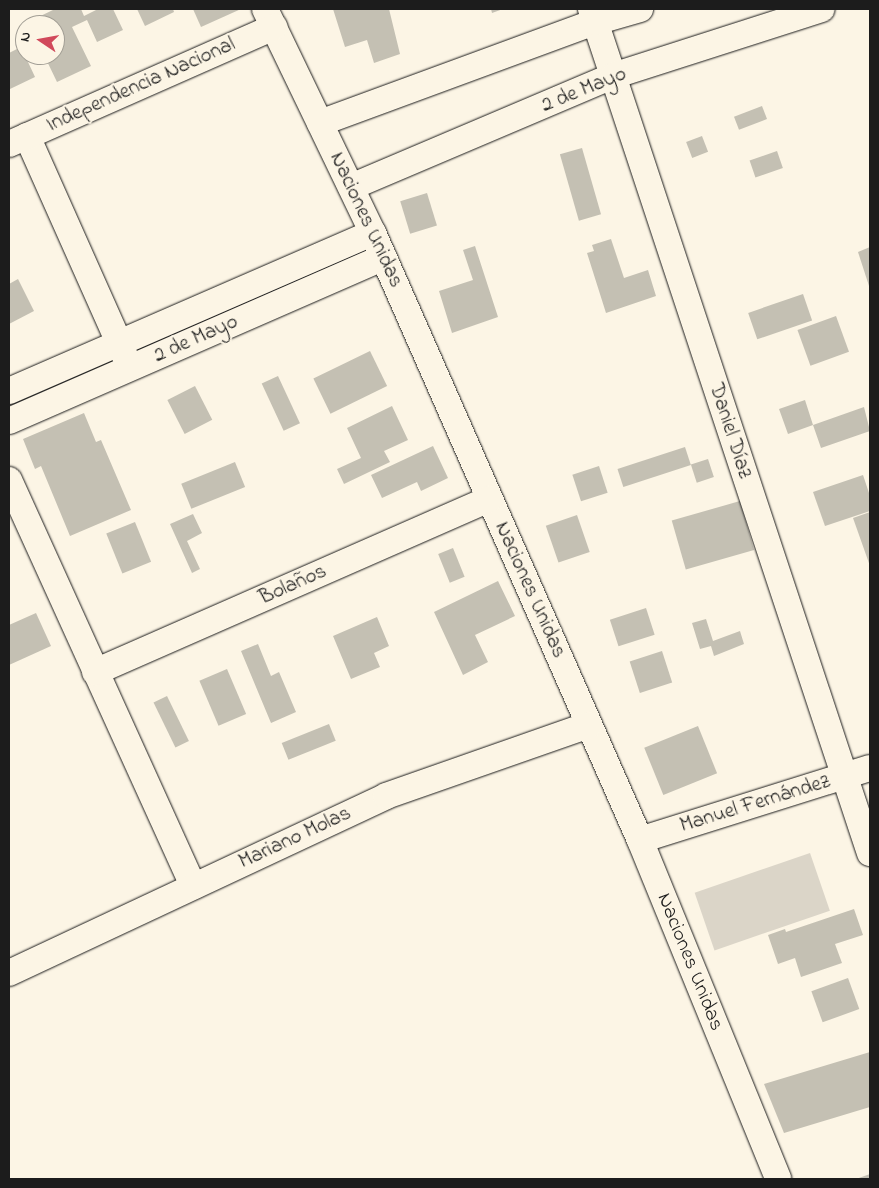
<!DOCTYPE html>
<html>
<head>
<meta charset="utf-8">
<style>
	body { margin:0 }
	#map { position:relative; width:879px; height:1188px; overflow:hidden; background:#fcf5e5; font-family:"Indie Flower",sans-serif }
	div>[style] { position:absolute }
	.green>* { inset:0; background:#dbd5c8; transform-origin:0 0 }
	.building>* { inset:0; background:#c4c0b3; transform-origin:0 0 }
	.roads { filter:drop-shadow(0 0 1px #1c1c1c) drop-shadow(0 0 1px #1c1c1c) }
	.street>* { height:26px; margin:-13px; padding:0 13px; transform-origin:13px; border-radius:13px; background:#fcf5e5 }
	span { translate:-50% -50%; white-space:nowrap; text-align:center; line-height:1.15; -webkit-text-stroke:4px #fcf5e5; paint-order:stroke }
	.street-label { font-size:21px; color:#1c1c1c }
	.frame { position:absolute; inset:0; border:10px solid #1c1c1c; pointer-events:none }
	.north { position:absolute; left:15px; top:15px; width:50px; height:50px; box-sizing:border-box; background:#fcf5e5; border:1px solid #a29e95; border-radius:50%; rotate:282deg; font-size:14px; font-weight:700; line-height:20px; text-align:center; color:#1c1c1c }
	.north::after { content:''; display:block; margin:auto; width:18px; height:22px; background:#d1495b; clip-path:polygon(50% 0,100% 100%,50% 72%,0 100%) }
</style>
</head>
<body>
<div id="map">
	<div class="green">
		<i style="left:810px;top:853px;width:61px;height:122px;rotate:71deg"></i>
	</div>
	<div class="building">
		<i style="clip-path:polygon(55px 9px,81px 9px,84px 16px,98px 9px,113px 9px,123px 30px,97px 42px,87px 20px,72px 27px,91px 66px,57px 82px,44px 55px,55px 55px,55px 25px,30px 25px,28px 22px)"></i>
		<i style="clip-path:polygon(137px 9px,173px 9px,174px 12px,145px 26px)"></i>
		<i style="clip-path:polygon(193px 9px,241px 9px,201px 27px)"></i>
		<i style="clip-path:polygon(333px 9px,389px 9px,400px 54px,374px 63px,367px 40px,345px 47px)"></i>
		<i style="clip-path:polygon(491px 9px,503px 9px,492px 13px)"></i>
		<i style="clip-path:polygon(21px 47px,35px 77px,10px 89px,9px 53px)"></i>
		<i style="left:762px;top:106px;width:14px;height:30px;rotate:69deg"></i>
		<i style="left:702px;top:136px;width:17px;height:17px;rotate:69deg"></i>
		<i style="left:582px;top:148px;width:69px;height:23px;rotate:74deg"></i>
		<i style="left:777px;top:151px;width:18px;height:29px;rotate:71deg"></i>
		<i style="left:427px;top:193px;width:34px;height:28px;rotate:73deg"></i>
		<i style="clip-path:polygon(611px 239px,624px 278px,648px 270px,656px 296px,606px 313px,587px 253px,594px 251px,592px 245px)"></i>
		<i style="clip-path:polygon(475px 246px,498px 317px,452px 333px,439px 291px,473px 280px,463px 250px)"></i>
		<i style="clip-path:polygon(870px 247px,870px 289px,858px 252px)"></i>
		<i style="clip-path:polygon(18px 279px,34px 311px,9px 324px,9px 284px)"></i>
		<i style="left:803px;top:294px;width:28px;height:58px;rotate:71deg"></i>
		<i style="left:836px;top:316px;width:38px;height:41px;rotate:70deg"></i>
		<i style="left:370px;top:351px;width:39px;height:63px;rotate:64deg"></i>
		<i style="left:278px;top:376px;width:52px;height:18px;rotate:65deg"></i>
		<i style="left:195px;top:386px;width:38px;height:31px;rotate:63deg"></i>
		<i style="clip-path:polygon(805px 400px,813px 425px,864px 407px,870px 431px,821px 448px,813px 425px,788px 434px,779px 409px)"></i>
		<i style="clip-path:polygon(392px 406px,408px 440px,384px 451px,390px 462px,344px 484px,337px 469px,361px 458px,347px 428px)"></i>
		<i style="clip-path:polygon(84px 413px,96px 442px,101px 440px,131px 510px,70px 536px,41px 466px,35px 469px,23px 439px)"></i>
		<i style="clip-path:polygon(433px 446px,448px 478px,421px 491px,417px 482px,382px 498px,371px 475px)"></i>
		<i style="left:685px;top:447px;width:19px;height:71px;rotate:72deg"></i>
		<i style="left:708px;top:459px;width:19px;height:18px;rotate:72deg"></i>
		<i style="left:235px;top:462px;width:27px;height:58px;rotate:68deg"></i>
		<i style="left:599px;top:466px;width:28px;height:28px;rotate:72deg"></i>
		<i style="clip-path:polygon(863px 475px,870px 496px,870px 511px,825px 526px,813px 492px)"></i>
		<i style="left:740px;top:501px;width:51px;height:71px;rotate:74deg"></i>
		<i style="clip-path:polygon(870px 512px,870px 566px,853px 518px)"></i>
		<i style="clip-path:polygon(193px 514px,202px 533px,187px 541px,200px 569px,192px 573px,170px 524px)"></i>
		<i style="left:577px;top:515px;width:39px;height:33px;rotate:71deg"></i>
		<i style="left:135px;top:522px;width:43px;height:31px;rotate:68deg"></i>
		<i style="left:453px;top:548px;width:31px;height:16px;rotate:68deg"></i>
		<i style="clip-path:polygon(498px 581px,515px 616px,475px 635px,488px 662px,463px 675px,434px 612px)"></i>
		<i style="left:646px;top:608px;width:28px;height:38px;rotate:72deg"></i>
		<i style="clip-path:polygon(36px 613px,51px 646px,9px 665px,9px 625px)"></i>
		<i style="clip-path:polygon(377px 617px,389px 646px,374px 653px,380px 667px,351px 679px,333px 636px)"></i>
		<i style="clip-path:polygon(706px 619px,713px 641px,740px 631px,744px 644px,714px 656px,711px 646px,700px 649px,692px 623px)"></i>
		<i style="clip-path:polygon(258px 644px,271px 676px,279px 672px,296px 712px,271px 723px,241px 651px)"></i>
		<i style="left:662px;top:651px;width:33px;height:34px;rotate:72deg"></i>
		<i style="left:227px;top:669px;width:49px;height:30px;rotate:67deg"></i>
		<i style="left:167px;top:696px;width:50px;height:15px;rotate:64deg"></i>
		<i style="left:329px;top:724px;width:18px;height:51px;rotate:68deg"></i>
		<i style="left:698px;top:726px;width:51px;height:58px;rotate:68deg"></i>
		<i style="clip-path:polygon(854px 909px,863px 935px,835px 944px,842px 963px,801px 977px,795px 958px,778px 964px,768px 935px,785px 929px,786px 932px)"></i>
		<i style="left:848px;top:978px;width:33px;height:39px;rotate:70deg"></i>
		<i style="clip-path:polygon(870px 1052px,870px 1107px,784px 1133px,764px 1084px)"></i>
		<i style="clip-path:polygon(870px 1174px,870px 1179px,856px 1179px)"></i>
	</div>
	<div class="roads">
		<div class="street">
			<i style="left:265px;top:9px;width:249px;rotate:64.3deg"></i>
			<i style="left:373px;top:233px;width:663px;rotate:66.26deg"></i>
			<i style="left:640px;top:840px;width:366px;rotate:67.8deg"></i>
			<i style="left:591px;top:9px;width:889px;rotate:71.71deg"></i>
			<i style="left:320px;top:123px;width:293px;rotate:-20.2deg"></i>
			<i style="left:595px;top:22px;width:47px;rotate:-16.1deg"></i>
			<i style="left:27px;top:136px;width:243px;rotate:66deg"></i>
			<i style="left:9px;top:144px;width:290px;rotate:-23.8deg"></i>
			<i style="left:351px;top:187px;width:285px;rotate:-23deg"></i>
			<i style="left:613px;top:76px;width:219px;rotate:-17.8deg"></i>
			<i style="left:9px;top:391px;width:397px;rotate:-23.5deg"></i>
			<i style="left:9px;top:421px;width:409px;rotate:-23.6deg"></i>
			<i style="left:9px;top:480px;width:446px;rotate:65.6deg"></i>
			<i style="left:95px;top:672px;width:431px;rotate:-23.7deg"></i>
			<i style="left:640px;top:840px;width:241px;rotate:-17.4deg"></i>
			<i style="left:9px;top:973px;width:416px;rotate:-25.1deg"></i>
			<i style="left:386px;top:796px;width:215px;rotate:-19.3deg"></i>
		</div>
	</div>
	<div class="street-label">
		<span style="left:141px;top:85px;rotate:-24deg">Independencia Nacional</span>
		<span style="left:584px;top:90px;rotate:-22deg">2 de Mayo</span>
		<span style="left:366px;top:220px;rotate:65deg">Naciones Unidas</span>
		<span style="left:196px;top:339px;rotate:-24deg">2 de Mayo</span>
		<span style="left:730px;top:431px;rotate:72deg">Daniel Díaz</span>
		<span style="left:293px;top:585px;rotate:-24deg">Bolaños</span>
		<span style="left:530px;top:590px;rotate:66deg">Naciones Unidas</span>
		<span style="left:755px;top:804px;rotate:-17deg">Manuel Fernández</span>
		<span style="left:295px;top:838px;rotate:-25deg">Mariano Molas</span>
		<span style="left:690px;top:962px;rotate:68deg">Naciones Unidas</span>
	</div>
	<div class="frame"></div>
	<div class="north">N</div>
</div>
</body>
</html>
